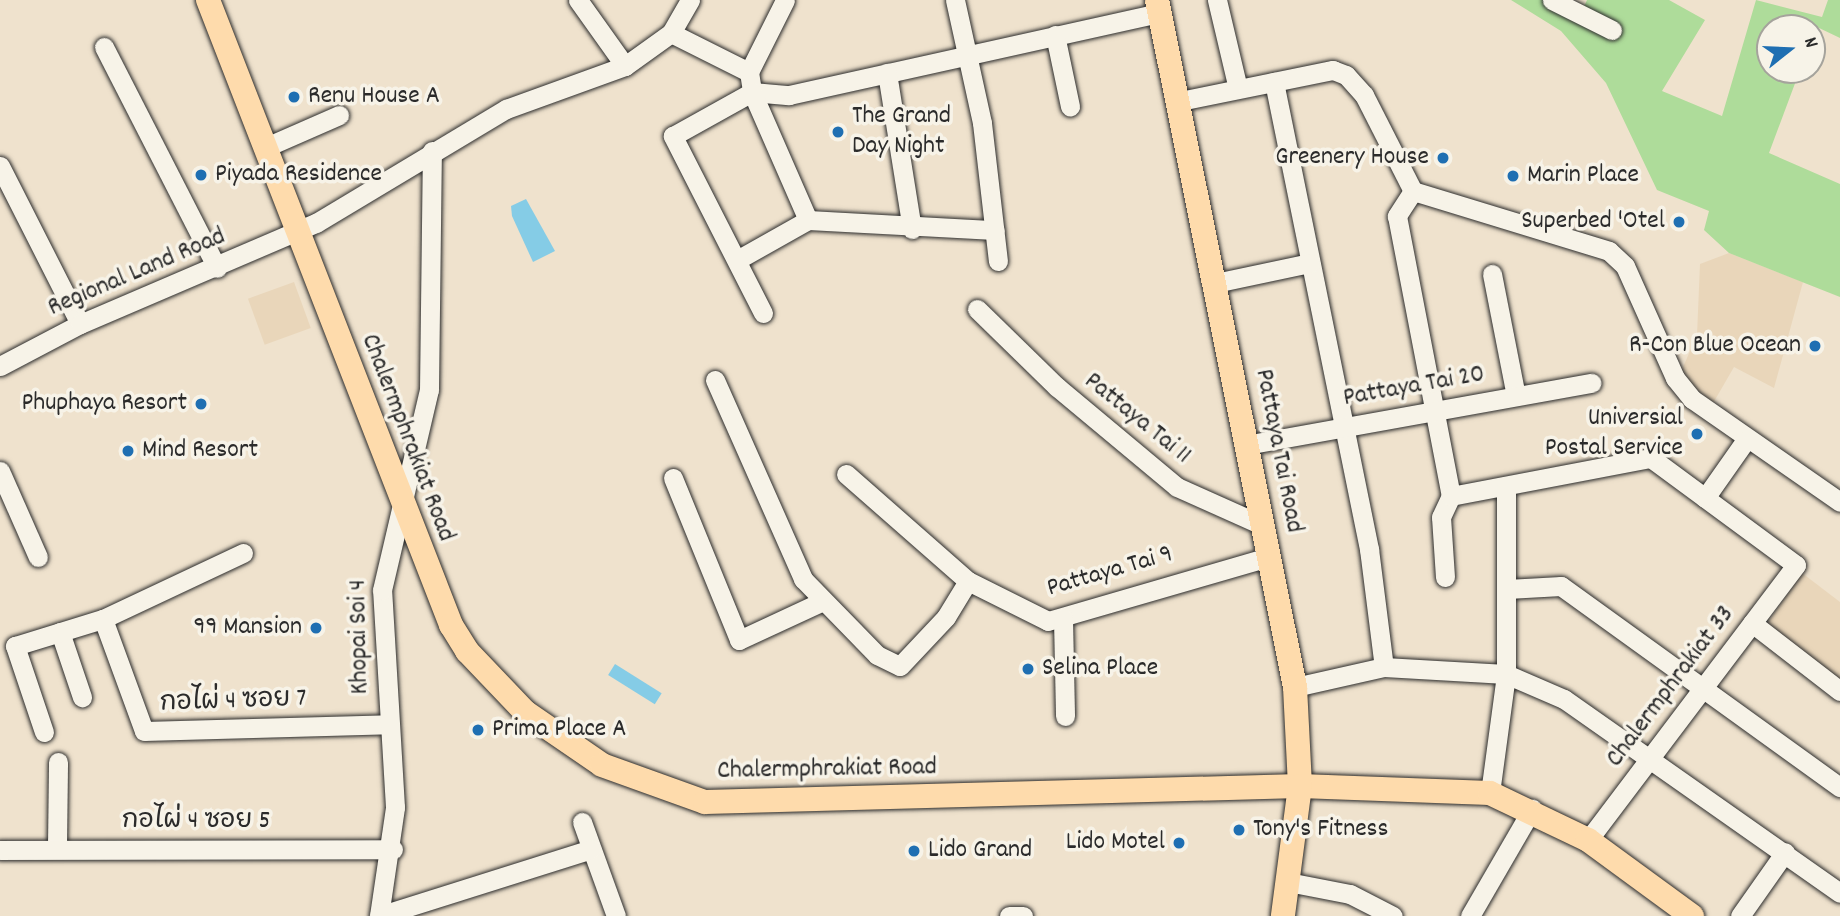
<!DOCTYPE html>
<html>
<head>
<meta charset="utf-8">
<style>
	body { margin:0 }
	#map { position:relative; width:1840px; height:916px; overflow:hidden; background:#efe2cd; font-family:Dekko,"Playpen Sans Thai",sans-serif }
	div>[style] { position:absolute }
	.built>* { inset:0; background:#e9d6ba; transform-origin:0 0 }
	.green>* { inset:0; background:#aedc9a }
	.water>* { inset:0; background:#85cce6; transform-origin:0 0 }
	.roads { filter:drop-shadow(0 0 2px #2b2b2b) drop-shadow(0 0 2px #2b2b2b) }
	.minor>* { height:19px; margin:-9.5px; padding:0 9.5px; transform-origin:9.5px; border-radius:9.5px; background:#f7f3e8 }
	.major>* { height:24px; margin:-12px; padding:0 12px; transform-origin:12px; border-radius:12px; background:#fedbac }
	.dots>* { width:19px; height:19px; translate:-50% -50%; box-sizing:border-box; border:4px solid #f7f3e8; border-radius:50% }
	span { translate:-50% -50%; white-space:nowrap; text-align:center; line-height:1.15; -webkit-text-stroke:7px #f7f3e8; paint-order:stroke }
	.poi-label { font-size:26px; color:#2b2b2b }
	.left { translate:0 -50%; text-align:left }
	.right { translate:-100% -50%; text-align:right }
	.street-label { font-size:26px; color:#2b2b2b }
	.north { position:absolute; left:1756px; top:14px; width:70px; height:70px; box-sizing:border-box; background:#f7f3e8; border:2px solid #a5a39c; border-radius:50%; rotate:72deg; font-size:19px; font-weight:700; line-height:28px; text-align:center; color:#2b2b2b }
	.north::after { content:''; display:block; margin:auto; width:24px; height:32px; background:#1f6fb2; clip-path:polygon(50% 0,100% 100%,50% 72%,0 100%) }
</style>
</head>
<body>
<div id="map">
	<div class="built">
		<i style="clip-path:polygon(1729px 253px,1803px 282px,1774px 388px,1734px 367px,1712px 405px,1680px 374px,1697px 335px,1700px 264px)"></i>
		<i style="left:294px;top:282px;width:49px;height:49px;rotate:70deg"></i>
		<i style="clip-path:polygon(1802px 573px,1840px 602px,1840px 683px,1765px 627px)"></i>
	</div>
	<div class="green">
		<i style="clip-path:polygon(1511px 0,1544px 0,1579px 18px,1587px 0,1669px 0,1705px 20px,1662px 91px,1722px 116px,1756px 0,1822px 17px,1828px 0,1840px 0,1840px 38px,1817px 27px,1812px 39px,1812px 28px,1770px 28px,1770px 70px,1800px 70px,1769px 153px,1840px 184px,1840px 297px,1729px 253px,1704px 230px,1709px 211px,1657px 190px,1606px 83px,1561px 31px)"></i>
	</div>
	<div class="water">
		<i style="clip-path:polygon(526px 199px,555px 251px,533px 262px,512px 216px,511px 206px)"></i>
		<i style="left:615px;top:664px;width:55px;height:13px;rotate:32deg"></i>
	</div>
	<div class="roads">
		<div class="minor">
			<i style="left:578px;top:0;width:81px;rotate:54.5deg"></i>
			<i style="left:955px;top:0;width:126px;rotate:77.6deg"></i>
			<i style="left:982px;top:123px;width:139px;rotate:83.4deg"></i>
			<i style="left:1217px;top:0;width:91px;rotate:76.7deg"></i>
			<i style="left:1552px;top:0;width:67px;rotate:26.6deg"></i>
			<i style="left:671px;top:33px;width:87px;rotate:26.6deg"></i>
			<i style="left:749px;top:72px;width:20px;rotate:81deg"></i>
			<i style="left:752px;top:92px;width:37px;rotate:5deg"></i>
			<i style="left:789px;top:95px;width:380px;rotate:-12.5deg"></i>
			<i style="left:1055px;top:35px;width:73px;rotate:78.1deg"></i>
			<i style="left:104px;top:47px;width:248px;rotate:62.9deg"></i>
			<i style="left:749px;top:72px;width:80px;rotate:-63.4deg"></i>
			<i style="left:887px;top:73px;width:158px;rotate:80.9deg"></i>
			<i style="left:1274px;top:82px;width:477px;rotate:78.5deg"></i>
			<i style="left:1369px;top:549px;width:119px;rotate:82.8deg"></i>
			<i style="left:1180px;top:101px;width:156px;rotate:-11.5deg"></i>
			<i style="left:1333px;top:70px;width:14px;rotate:21deg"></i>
			<i style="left:1346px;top:75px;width:27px;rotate:48deg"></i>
			<i style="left:1364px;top:95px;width:108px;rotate:63deg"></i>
			<i style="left:264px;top:148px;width:82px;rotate:-23.7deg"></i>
			<i style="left:0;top:166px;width:177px;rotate:63.1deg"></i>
			<i style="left:1413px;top:191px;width:205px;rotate:17deg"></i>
			<i style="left:1609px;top:251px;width:22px;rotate:43deg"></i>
			<i style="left:1625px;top:266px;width:123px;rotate:65.9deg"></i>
			<i style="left:1675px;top:378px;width:27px;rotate:51deg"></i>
			<i style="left:1692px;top:399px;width:180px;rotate:34.8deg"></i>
			<i style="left:1413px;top:191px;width:30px;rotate:123deg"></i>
			<i style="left:1397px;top:216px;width:285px;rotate:79.1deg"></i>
			<i style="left:737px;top:260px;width:81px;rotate:-29.4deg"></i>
			<i style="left:808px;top:220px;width:187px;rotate:3.1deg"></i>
			<i style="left:1492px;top:274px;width:124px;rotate:78.9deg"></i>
			<i style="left:1215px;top:283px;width:97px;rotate:-11.9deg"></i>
			<i style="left:977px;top:309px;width:112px;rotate:44.3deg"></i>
			<i style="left:1057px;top:387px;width:156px;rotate:39.8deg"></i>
			<i style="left:1177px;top:487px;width:93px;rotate:24.1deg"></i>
			<i style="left:763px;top:313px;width:199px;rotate:-117deg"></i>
			<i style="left:673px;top:136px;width:90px;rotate:-29.1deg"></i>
			<i style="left:752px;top:92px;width:140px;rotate:66.4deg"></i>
			<i style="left:0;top:366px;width:90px;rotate:-27.7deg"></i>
			<i style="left:80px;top:324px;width:257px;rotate:-23.2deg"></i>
			<i style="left:316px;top:223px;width:222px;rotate:-31deg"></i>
			<i style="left:506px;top:109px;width:127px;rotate:-19.9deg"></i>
			<i style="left:625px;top:66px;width:57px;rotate:-35.7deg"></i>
			<i style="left:671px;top:33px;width:38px;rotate:-60deg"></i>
			<i style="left:715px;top:380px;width:218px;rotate:66.1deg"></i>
			<i style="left:803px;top:579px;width:106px;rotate:45.8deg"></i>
			<i style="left:877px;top:655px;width:25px;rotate:26deg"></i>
			<i style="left:900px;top:666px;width:67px;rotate:-46.8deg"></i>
			<i style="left:946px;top:617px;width:42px;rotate:-58.6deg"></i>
			<i style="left:1246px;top:445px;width:351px;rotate:-10.2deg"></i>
			<i style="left:0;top:471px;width:94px;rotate:66.2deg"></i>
			<i style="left:846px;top:474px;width:162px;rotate:41.3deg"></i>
			<i style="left:968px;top:581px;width:89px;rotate:26.6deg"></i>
			<i style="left:1048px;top:621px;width:230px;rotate:-16.2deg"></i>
			<i style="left:673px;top:478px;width:175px;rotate:67.8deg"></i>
			<i style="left:739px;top:640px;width:90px;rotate:-24.9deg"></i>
			<i style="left:1705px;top:498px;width:70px;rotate:-54.9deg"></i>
			<i style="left:243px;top:553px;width:155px;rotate:154.8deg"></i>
			<i style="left:103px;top:619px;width:119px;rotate:69.9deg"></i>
			<i style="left:144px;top:731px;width:245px;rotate:-1.6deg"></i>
			<i style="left:1445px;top:577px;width:60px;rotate:-93.8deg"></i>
			<i style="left:1441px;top:517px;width:23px;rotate:-65deg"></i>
			<i style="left:1451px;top:496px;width:204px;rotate:-10.8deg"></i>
			<i style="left:1651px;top:458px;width:180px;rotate:36.4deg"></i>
			<i style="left:1796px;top:565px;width:345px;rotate:127.1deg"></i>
			<i style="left:1507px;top:589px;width:54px;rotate:-3.2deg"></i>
			<i style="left:1561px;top:586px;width:344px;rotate:35.8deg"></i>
			<i style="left:1063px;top:618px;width:98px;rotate:88.8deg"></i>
			<i style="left:1752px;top:623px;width:111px;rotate:37.7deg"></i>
			<i style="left:60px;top:632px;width:69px;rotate:71.3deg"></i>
			<i style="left:1295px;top:687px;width:91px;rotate:-12.7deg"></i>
			<i style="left:1384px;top:667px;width:122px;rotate:3.3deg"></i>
			<i style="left:1506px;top:674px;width:63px;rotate:23.3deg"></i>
			<i style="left:1564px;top:699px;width:337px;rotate:35.1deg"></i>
			<i style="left:44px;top:732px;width:91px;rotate:-108.6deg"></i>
			<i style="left:15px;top:646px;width:92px;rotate:-17.1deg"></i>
			<i style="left:1490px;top:793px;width:120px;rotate:-82.3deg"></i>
			<i style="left:1506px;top:674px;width:188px;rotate:-90deg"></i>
			<i style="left:582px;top:822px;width:100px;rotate:70.1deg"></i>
			<i style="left:57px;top:847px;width:85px;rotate:-89.3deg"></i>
			<i style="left:0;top:850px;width:393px;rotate:-0.1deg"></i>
			<i style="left:1288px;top:882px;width:63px;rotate:11deg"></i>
			<i style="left:1350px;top:894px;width:48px;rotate:27.1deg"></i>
			<i style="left:379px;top:916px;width:110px;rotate:-81.6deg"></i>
			<i style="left:395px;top:807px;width:217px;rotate:-93.4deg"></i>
			<i style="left:382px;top:590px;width:205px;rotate:-76.8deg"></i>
			<i style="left:429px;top:390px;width:239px;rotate:-89.3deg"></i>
			<i style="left:379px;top:916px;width:222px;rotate:-17.5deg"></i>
			<i style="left:1009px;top:916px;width:14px"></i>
			<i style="left:1470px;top:916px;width:124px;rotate:-59.9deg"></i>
			<i style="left:1740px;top:916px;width:78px;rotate:-54.9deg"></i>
		</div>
		<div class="major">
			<i style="left:208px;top:0;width:671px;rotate:68.75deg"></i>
			<i style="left:451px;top:625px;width:31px;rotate:58deg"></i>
			<i style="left:467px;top:651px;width:84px;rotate:46.4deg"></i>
			<i style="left:525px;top:712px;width:93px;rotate:34.5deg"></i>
			<i style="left:602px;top:765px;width:109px;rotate:19.8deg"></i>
			<i style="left:705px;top:802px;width:595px;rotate:-1.54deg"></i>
			<i style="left:1300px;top:786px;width:190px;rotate:2.1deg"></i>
			<i style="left:1490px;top:793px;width:109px;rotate:25.6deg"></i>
			<i style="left:1588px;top:840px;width:129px;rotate:36.2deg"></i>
			<i style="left:1157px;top:0;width:701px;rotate:78.64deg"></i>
			<i style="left:1295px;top:687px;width:99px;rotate:87.1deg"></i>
			<i style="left:1300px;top:786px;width:131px;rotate:97.5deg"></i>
		</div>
	</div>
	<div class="dots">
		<i style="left:294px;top:97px;background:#1f6fb2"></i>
		<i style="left:838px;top:132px;background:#1f6fb2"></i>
		<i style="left:1443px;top:158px;background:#1f6fb2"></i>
		<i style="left:201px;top:175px;background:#1f6fb2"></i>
		<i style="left:1513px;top:176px;background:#1f6fb2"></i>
		<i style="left:1679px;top:222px;background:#1f6fb2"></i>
		<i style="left:1815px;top:346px;background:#1f6fb2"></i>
		<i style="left:201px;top:404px;background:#1f6fb2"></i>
		<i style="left:1697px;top:434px;background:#1f6fb2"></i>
		<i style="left:128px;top:451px;background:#1f6fb2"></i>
		<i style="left:316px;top:628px;background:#1f6fb2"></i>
		<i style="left:1028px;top:669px;background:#1f6fb2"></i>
		<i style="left:478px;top:730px;background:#1f6fb2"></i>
		<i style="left:1239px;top:830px;background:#1f6fb2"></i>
		<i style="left:1179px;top:843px;background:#1f6fb2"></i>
		<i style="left:914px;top:851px;background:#1f6fb2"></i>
	</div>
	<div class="poi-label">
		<span class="left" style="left:308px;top:97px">Renu House A</span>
		<span class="left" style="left:852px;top:132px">The Grand<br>Day Night</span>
		<span class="right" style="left:1429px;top:158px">Greenery House</span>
		<span class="left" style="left:215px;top:175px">Piyada Residence</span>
		<span class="left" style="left:1527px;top:176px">Marin Place</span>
		<span class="right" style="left:1665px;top:222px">Superbed 'Otel</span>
		<span class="right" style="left:1801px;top:346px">R-Con Blue Ocean</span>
		<span class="right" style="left:187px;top:404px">Phuphaya Resort</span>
		<span class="right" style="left:1683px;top:434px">Universial<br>Postal Service</span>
		<span class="left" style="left:142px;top:451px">Mind Resort</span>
		<span class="right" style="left:302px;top:628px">99 Mansion</span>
		<span class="left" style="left:1042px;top:669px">Selina Place</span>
		<span class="left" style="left:492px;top:730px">Prima Place A</span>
		<span class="left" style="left:1253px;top:830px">Tony's Fitness</span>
		<span class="right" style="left:1165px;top:843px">Lido Motel</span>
		<span class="left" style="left:928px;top:851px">Lido Grand</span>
	</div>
	<div class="street-label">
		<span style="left:137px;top:273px;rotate:-23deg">Regional Land Road</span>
		<span style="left:1414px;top:387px;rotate:-10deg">Pattaya Tai 20</span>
		<span style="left:1137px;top:419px;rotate:39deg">Pattaya Tai 11</span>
		<span style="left:407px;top:438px;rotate:69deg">Chalermphrakiat Road</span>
		<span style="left:1278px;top:451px;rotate:79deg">Pattaya Tai Road</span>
		<span style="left:1110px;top:572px;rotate:-16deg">Pattaya Tai 9</span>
		<span style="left:360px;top:637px;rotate:-91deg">Khopai Soi 4</span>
		<span style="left:1671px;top:687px;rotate:-53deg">Chalermphrakiat 33</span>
		<span style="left:233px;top:702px;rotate:-2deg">กอไผ่ 4 ซอย 7</span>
		<span style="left:827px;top:770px;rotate:-1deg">Chalermphrakiat Road</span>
		<span style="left:196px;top:822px">กอไผ่ 4 ซอย 5</span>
	</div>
	<div class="north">N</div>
</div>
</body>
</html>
